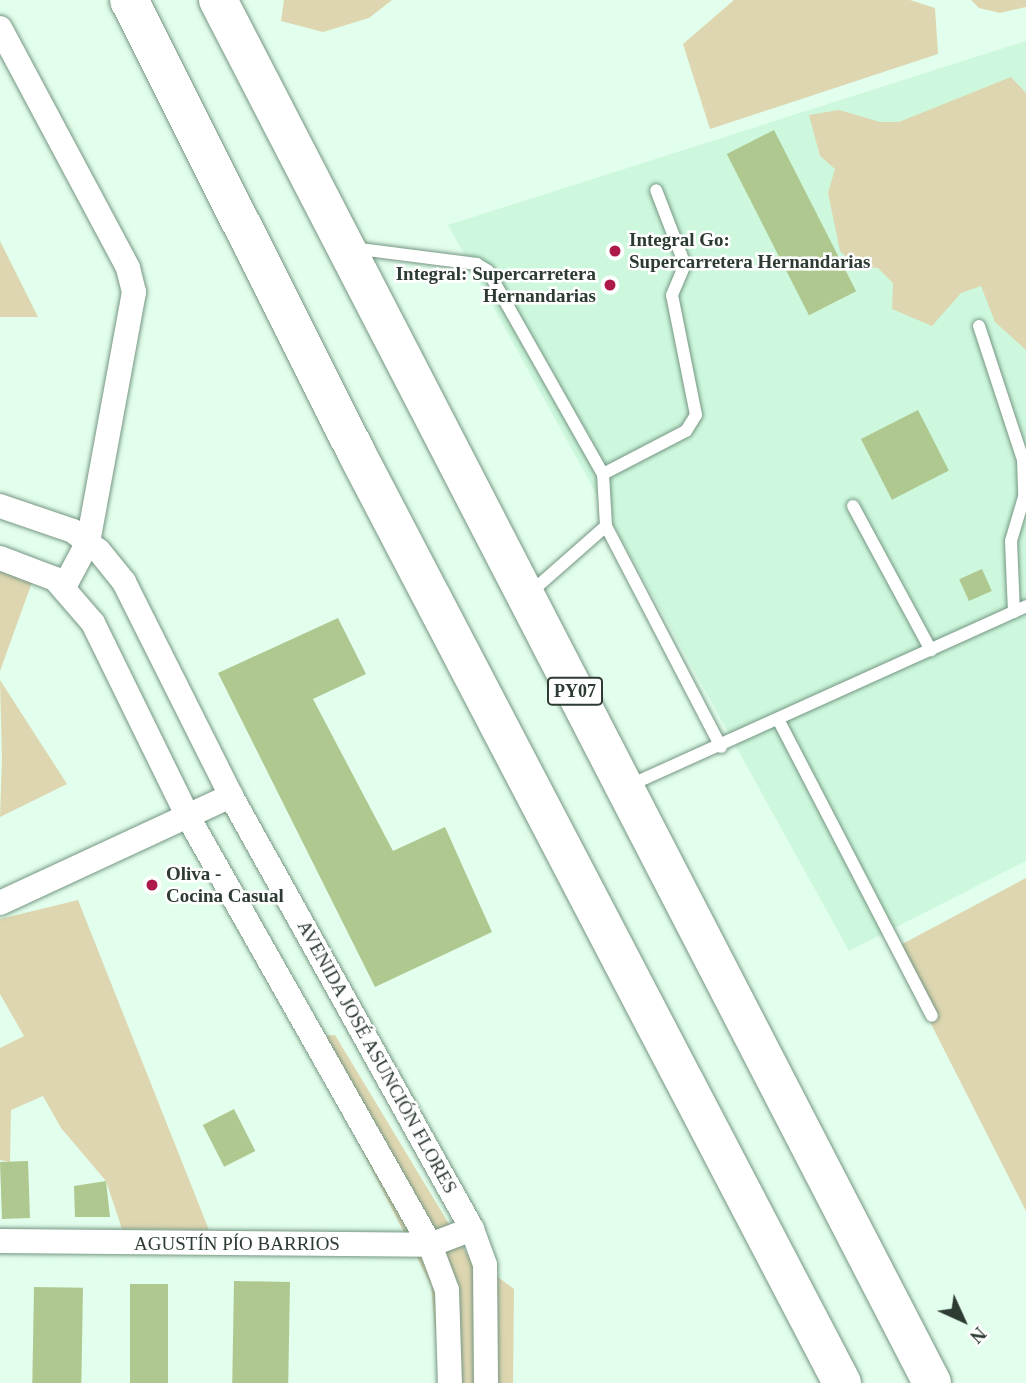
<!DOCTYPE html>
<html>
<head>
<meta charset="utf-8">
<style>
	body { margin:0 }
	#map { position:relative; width:1026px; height:1383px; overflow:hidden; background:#e2feec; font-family:Georgia,serif }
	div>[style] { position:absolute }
	.built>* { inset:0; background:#cdf8dd }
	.green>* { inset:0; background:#ddd6b0 }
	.building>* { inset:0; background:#afc890; transform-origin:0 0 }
	.roads { filter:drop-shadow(0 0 2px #759682) drop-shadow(0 0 2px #759682) }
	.service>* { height:12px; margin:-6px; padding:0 6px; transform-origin:6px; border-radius:6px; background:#fff }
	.minor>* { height:24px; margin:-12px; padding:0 12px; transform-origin:12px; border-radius:12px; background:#fff }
	.trunk>* { height:38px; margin:-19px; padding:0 19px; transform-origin:19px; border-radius:19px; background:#fff }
	.dots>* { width:19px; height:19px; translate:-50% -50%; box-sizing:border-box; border:4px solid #fff; border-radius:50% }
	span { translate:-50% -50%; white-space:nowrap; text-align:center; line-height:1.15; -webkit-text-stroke:5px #fff; paint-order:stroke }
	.shield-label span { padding:2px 5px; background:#fff; border:2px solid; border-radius:5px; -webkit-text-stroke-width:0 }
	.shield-label { font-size:18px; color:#2d3b32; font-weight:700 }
	.poi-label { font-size:19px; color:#2d3b32; font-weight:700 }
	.left { translate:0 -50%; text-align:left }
	.right { translate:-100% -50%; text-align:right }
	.street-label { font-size:19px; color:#2d3b32 }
	.north { position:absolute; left:928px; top:1285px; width:70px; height:70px; -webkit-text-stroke:5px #fff; paint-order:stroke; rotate:135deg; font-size:19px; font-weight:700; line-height:28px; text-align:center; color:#2d3b32 }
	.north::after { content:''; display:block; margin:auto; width:24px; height:32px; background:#2d3b32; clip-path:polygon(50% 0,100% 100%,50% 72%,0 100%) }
</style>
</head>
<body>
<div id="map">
	<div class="built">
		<i style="clip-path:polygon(1026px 41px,1026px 861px,849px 951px,448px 225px)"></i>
	</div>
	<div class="green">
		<i style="clip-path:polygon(284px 0,392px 0,369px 18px,323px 32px,281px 21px)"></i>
		<i style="clip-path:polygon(734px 0,910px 0,935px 8px,938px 54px,710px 129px,683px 44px)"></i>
		<i style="clip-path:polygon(971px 0,1026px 0,1026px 7px,1000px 13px,979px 8px)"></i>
		<i style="clip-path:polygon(1011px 77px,1026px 93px,1026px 350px,995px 322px,981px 286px,961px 293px,932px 326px,892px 309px,893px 283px,878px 268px,856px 266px,840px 251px,828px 193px,835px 169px,820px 156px,809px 115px,839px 110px,880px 122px,899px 122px)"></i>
		<i style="clip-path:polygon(0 241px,38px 317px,0 317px)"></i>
		<i style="clip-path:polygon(0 565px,35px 574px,0 671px)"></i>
		<i style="clip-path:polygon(0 680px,67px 784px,0 817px,2px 759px)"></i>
		<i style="clip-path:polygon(1026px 878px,1026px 1211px,893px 949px)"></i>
		<i style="clip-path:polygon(78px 900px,209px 1230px,122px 1229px,106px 1181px,61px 1128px,43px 1096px,11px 1110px,10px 1162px,0 1160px,0 1048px,24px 1036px,0 994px,0 919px)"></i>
		<i style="clip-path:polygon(335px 1035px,467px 1254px,514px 1289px,513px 1383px,440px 1383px,431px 1285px,304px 1037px)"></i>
	</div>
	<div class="building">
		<i style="left:774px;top:130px;width:181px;height:53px;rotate:63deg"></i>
		<i style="left:918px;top:410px;width:68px;height:64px;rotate:63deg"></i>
		<i style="left:982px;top:569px;width:24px;height:25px;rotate:66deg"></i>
		<i style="clip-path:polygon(338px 618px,366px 674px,313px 699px,393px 851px,445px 827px,492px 932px,375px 987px,218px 673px)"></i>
		<i style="left:234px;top:1109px;width:47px;height:35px;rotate:63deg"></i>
		<i style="left:28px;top:1161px;width:57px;height:28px;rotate:88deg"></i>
		<i style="clip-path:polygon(106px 1181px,110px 1217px,75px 1217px,74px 1186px)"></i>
		<i style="left:234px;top:1281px;width:56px;height:102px;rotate:1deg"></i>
		<i style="left:130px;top:1284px;width:38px;height:99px"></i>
		<i style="left:34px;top:1287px;width:49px;height:96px;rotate:1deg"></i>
	</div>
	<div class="roads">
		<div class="service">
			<i style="left:352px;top:248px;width:126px;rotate:7.3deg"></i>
			<i style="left:477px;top:264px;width:13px;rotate:32deg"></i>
			<i style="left:488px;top:271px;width:233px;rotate:60.5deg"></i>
			<i style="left:603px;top:474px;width:52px;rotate:86.7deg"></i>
			<i style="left:606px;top:526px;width:103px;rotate:138.6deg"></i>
			<i style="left:979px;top:326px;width:141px;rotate:71.8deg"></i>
			<i style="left:1023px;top:460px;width:37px;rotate:88deg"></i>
			<i style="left:1024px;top:497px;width:46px;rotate:106.5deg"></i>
			<i style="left:1011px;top:541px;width:71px;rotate:87.6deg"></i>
			<i style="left:603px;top:474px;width:93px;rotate:-27.4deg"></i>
			<i style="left:686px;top:431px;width:19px;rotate:-58deg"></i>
			<i style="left:696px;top:415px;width:122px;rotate:-101.3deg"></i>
			<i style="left:672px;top:295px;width:33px;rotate:-67deg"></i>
			<i style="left:685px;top:265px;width:80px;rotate:-111.1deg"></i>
			<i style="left:853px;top:506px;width:164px;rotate:61.6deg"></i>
			<i style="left:606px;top:526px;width:249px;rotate:62.5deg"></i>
			<i style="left:779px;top:721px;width:332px;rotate:62.6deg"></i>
			<i style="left:628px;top:786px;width:437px;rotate:-24.3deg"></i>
		</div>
		<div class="minor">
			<i style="left:0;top:28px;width:272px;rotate:61.9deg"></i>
			<i style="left:128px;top:268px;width:25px;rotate:76deg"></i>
			<i style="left:134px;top:292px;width:254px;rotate:100.4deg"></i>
			<i style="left:88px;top:542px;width:51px;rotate:118.1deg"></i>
			<i style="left:0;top:506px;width:77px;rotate:18.9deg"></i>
			<i style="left:73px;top:531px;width:33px;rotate:38deg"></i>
			<i style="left:99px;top:551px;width:40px;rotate:51deg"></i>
			<i style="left:124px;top:582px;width:239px;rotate:63.4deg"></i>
			<i style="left:231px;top:796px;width:496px;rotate:60.9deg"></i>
			<i style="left:472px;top:1229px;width:38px;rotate:70deg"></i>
			<i style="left:485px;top:1265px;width:118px;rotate:89.5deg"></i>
			<i style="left:0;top:558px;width:59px;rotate:20.9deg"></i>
			<i style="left:55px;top:579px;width:58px;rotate:49.2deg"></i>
			<i style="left:93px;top:623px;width:214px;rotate:63.9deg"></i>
			<i style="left:187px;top:815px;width:494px;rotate:60.5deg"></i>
			<i style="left:430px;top:1245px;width:48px;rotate:69.3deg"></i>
			<i style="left:447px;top:1290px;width:93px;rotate:88.2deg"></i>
			<i style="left:0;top:903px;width:255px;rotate:-24.9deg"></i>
			<i style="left:0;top:1241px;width:430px;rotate:0.5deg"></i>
			<i style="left:430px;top:1245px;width:45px;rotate:-20.9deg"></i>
		</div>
		<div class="trunk">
			<i style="left:129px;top:0;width:506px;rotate:63.33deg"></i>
			<i style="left:356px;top:452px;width:1050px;rotate:62.43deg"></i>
			<i style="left:218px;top:0;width:1556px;rotate:62.69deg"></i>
		</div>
	</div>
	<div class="dots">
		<i style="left:615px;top:251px;background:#ad1a4a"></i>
		<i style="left:610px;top:285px;background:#ad1a4a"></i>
		<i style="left:152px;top:885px;background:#ad1a4a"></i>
	</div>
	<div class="shield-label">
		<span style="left:575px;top:691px">PY07</span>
	</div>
	<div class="poi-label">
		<span class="left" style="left:629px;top:251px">Integral Go:<br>Supercarretera Hernandarias</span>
		<span class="right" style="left:596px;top:285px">Integral: Supercarretera<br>Hernandarias</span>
		<span class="left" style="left:166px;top:885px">Oliva -<br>Cocina Casual</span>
	</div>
	<div class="street-label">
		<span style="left:377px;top:1057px;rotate:61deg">AVENIDA JOSÉ ASUNCIÓN FLORES</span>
		<span style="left:237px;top:1244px">AGUSTÍN PÍO BARRIOS</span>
	</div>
	<div class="north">N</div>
</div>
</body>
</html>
